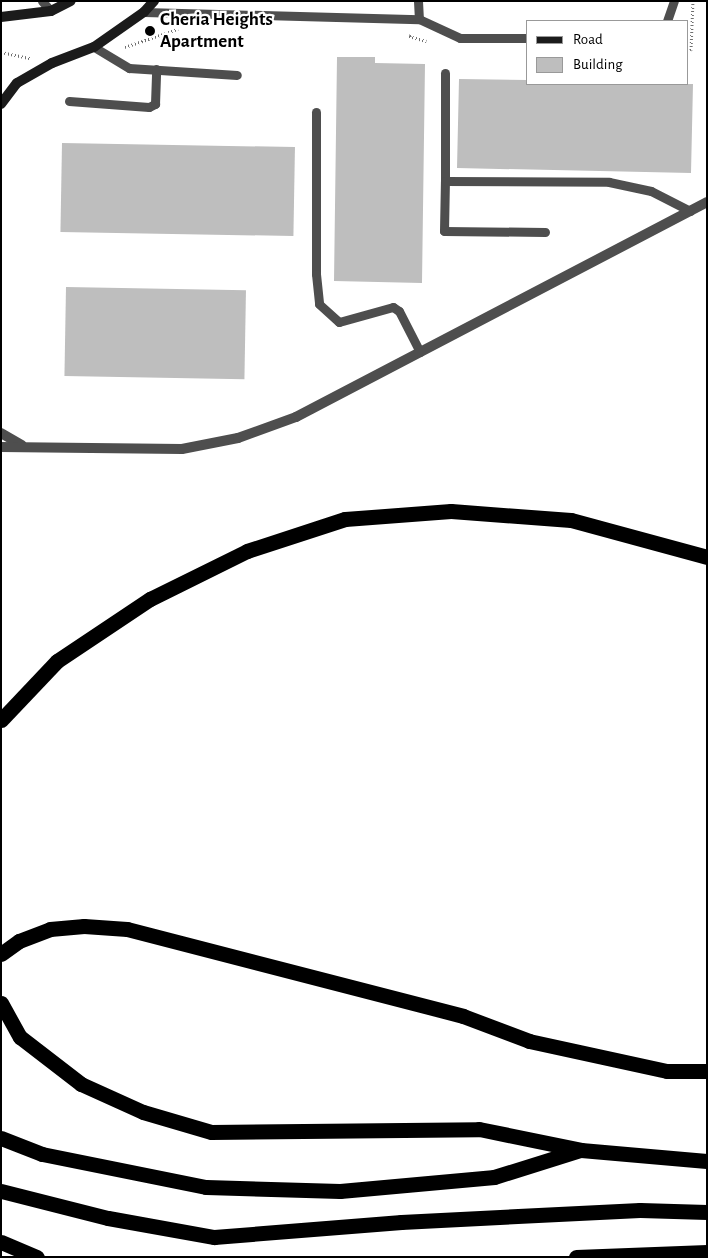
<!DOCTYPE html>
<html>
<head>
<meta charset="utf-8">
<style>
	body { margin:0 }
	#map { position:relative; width:708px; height:1258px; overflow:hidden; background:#fff; font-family:"Alegreya Sans",sans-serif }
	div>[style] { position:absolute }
	.building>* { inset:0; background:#bebebe; transform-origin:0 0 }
	.path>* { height:3px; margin-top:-1.5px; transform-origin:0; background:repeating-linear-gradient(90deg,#707070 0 1px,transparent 0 3.5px) }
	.lane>* { height:9px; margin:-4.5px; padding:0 4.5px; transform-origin:4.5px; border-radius:4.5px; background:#4e4e4e }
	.street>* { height:10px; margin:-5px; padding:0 5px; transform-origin:5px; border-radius:5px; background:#4e4e4e }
	.secondary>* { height:10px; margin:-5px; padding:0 5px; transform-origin:5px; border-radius:5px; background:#1b1b1b }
	.highway>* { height:15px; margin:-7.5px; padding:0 7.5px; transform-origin:7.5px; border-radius:7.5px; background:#000 }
	.dots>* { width:14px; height:14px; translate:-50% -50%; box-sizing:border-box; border:2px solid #fff; border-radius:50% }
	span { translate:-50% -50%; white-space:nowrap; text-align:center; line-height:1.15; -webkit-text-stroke:4.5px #fff; paint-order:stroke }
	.poi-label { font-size:19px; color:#000; font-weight:700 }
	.left { translate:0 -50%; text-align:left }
	.frame { position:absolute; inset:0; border:2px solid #000; pointer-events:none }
	.legend { position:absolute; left:526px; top:20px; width:162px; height:65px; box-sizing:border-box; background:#fff; border:1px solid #999; margin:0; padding:6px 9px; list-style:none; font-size:15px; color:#000 }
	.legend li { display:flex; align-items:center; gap:10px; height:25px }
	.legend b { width:25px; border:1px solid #999 }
</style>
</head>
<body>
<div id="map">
	<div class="building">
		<i style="clip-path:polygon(337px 57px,375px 57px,375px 63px,425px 64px,422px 283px,334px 281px)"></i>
		<i style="clip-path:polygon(459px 79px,527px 80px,527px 84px,693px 84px,691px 173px,457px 168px)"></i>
		<i style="left:62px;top:143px;width:233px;height:89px;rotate:1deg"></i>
		<i style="left:66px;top:287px;width:180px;height:89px;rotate:1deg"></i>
	</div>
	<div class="path">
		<i style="left:411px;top:35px;width:2px;rotate:153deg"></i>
		<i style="left:409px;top:36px;width:18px;rotate:16deg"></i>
		<i style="left:125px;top:47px;width:56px;rotate:-18.8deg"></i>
		<i style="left:687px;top:51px;width:4px;rotate:-14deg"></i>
		<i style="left:691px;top:50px;width:49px;rotate:-87.7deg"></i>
		<i style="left:1px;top:52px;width:30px;rotate:12deg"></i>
	</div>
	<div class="lane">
		<i style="left:42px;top:1px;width:13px;rotate:48deg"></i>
		<i style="left:418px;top:1px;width:18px;rotate:87deg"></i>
		<i style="left:144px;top:12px;width:275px;rotate:1.5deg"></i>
		<i style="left:419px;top:19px;width:45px;rotate:24.9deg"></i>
		<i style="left:460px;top:38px;width:67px"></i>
		<i style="left:667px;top:21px;width:21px;rotate:-71deg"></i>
		<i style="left:94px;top:47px;width:41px;rotate:31deg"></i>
		<i style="left:129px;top:68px;width:108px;rotate:3.7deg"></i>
		<i style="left:69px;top:101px;width:80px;rotate:4.3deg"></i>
		<i style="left:149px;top:107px;width:7px;rotate:-27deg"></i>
		<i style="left:155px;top:104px;width:35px;rotate:-88deg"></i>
		<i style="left:316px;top:112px;width:162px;rotate:90deg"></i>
		<i style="left:316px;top:274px;width:30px;rotate:84deg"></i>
		<i style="left:319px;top:304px;width:27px;rotate:42deg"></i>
		<i style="left:339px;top:322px;width:56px;rotate:-15.5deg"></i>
		<i style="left:393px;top:307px;width:7px;rotate:34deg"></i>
		<i style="left:399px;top:311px;width:46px;rotate:62.9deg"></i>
		<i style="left:445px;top:181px;width:108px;rotate:-90deg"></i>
		<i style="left:545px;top:232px;width:101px;rotate:-179.4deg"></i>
		<i style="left:444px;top:231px;width:50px;rotate:-88.9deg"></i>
		<i style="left:445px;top:181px;width:164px;rotate:0.3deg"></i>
		<i style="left:609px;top:182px;width:43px;rotate:12.1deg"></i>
		<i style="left:651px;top:191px;width:44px;rotate:27.1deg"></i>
	</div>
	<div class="street">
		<i style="left:1px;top:433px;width:24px;rotate:30deg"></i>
		<i style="left:1px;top:447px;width:181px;rotate:0.6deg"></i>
		<i style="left:182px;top:449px;width:57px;rotate:-11.1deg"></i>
		<i style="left:238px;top:438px;width:62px;rotate:-19.9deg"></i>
		<i style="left:296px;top:417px;width:464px;rotate:-27.6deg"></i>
	</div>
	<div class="secondary">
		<i style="left:1px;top:17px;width:50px;rotate:-6.8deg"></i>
		<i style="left:51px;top:11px;width:22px;rotate:-27deg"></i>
		<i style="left:1px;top:104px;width:26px;rotate:-53deg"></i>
		<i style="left:17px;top:83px;width:40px;rotate:-29.7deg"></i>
		<i style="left:52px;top:63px;width:45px;rotate:-20.9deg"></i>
		<i style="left:94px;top:47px;width:61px;rotate:-35deg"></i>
		<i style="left:144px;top:12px;width:15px;rotate:-48deg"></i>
	</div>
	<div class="highway">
		<i style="left:1px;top:720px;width:81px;rotate:-46.5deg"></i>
		<i style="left:57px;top:661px;width:112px;rotate:-33.7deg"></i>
		<i style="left:150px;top:599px;width:108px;rotate:-26.3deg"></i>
		<i style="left:247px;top:551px;width:103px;rotate:-18.1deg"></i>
		<i style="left:345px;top:519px;width:106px;rotate:-4.3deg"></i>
		<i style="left:451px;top:511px;width:120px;rotate:4.3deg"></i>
		<i style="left:571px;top:520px;width:141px;rotate:15.2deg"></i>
		<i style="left:1px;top:954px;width:22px;rotate:-36deg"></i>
		<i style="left:19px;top:941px;width:33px;rotate:-21deg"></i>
		<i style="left:50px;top:929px;width:34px;rotate:-5deg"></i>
		<i style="left:84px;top:926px;width:43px;rotate:4deg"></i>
		<i style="left:127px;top:929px;width:347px;rotate:14.5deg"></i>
		<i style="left:463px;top:1016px;width:71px;rotate:20.7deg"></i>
		<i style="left:529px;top:1041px;width:141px;rotate:12.3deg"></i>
		<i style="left:667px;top:1071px;width:40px"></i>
		<i style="left:1px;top:1003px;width:39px;rotate:61deg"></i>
		<i style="left:20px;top:1037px;width:77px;rotate:37.6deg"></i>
		<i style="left:81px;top:1084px;width:68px;rotate:24.3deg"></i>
		<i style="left:143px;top:1112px;width:71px;rotate:16.4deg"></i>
		<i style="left:211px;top:1132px;width:268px;rotate:-0.6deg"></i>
		<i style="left:479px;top:1129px;width:104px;rotate:11.6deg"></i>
		<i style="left:581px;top:1150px;width:126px;rotate:5deg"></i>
		<i style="left:1px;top:1138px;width:44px;rotate:21.3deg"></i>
		<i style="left:42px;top:1154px;width:167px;rotate:11.4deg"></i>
		<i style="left:206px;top:1187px;width:134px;rotate:1.7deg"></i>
		<i style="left:340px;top:1191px;width:155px;rotate:-5.2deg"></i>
		<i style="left:494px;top:1177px;width:90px;rotate:-17.4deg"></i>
		<i style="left:1px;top:1191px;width:110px;rotate:14.2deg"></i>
		<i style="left:108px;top:1218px;width:108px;rotate:10.2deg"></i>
		<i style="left:214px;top:1237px;width:188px;rotate:-4.6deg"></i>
		<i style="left:401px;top:1222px;width:239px;rotate:-2.9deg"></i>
		<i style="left:640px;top:1210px;width:67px;rotate:1.7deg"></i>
		<i style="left:1px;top:1242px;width:39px;rotate:23deg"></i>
		<i style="left:576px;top:1257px;width:131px;rotate:-2.2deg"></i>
	</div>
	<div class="dots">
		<i style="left:150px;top:31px;background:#000"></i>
	</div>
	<div class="poi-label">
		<span class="left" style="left:160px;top:31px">Cheria Heights<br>Apartment</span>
	</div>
	<div class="frame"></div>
	<ul class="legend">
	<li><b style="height:6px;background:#1b1b1b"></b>Road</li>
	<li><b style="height:14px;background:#bebebe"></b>Building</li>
	</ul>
</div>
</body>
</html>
